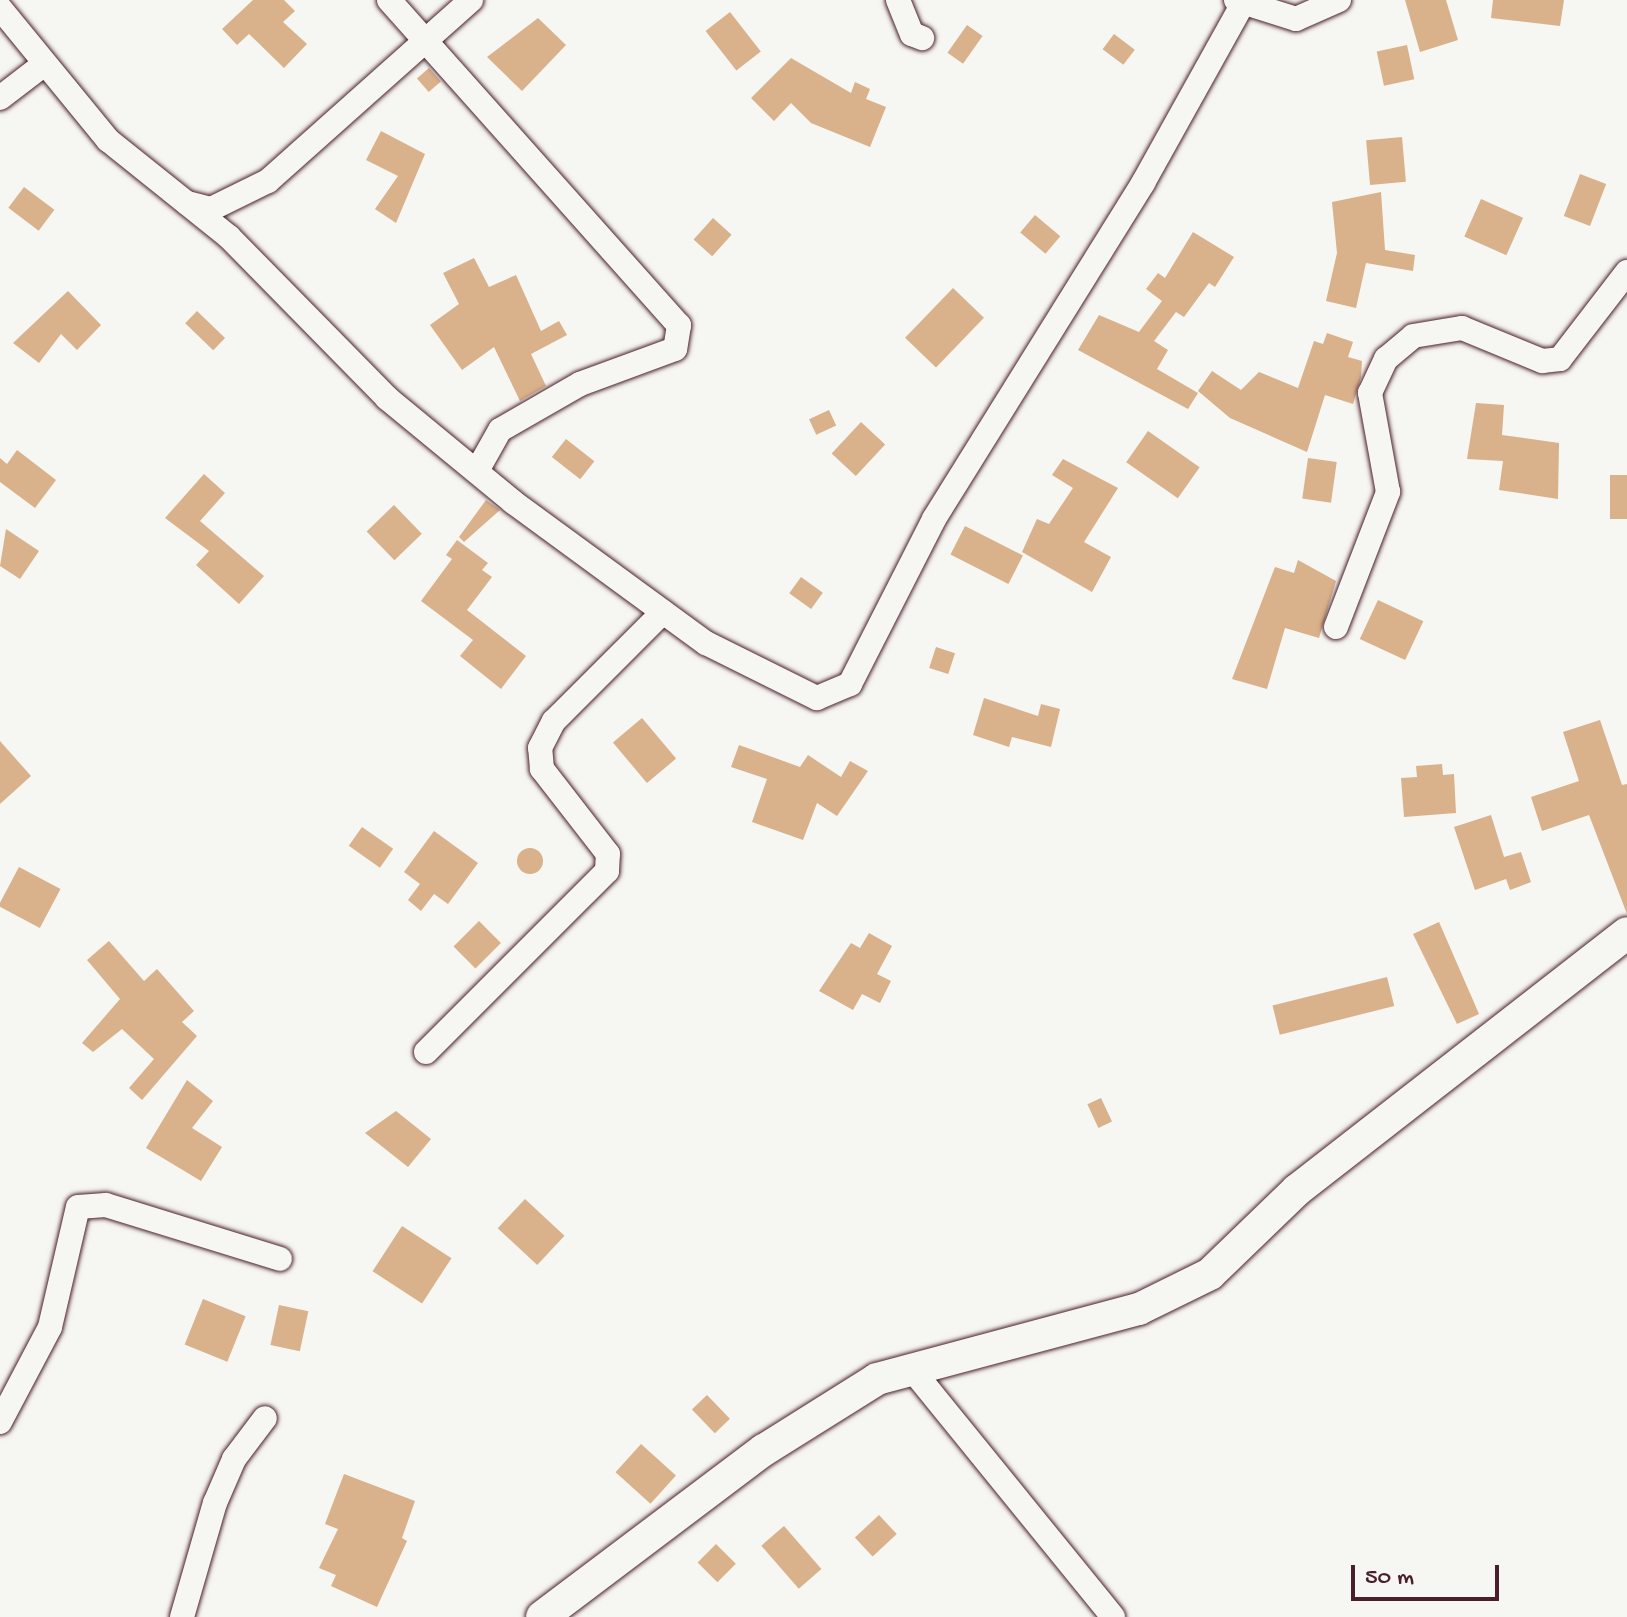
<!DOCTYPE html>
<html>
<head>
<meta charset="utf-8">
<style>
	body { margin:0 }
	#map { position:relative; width:1627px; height:1617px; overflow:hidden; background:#f6f6f2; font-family:"Gochi Hand",sans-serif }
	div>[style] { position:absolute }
	.building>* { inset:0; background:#d9b18a; transform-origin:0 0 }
	.round { border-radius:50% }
	.roads { filter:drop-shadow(0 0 2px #4a1f2b) drop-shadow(0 0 2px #4a1f2b) }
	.street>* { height:24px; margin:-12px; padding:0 12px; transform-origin:12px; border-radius:12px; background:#f6f6f2 }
	.secondary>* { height:32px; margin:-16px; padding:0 16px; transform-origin:16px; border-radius:16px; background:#f6f6f2 }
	span { translate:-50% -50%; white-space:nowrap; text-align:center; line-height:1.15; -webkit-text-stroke:6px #f6f6f2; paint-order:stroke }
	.scale { position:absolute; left:1351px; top:1565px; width:148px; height:36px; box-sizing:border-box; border:4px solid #4a1f2b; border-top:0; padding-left:10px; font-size:24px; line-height:28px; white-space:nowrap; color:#4a1f2b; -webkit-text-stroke:6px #f6f6f2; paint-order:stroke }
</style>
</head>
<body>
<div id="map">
	<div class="building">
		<i style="clip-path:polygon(253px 0,284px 0,295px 11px,283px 22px,307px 44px,284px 68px,249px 34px,237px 45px,222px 29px)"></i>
		<i style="clip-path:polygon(1405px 0,1446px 0,1458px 40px,1420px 52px)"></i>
		<i style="clip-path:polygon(1493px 0,1564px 0,1560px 26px,1491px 18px)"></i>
		<i style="left:730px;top:12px;width:50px;height:31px;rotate:52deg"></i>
		<i style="clip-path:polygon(538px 18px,566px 45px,522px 91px,487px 57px)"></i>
		<i style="left:967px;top:25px;width:19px;height:34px;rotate:35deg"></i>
		<i style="left:1114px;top:34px;width:26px;height:19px;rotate:37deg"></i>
		<i style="left:1407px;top:45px;width:35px;height:31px;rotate:78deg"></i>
		<i style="clip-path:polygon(791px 58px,851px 93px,855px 82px,870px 89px,866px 99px,886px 107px,870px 147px,811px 123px,791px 103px,774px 121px,751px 98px)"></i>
		<i style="left:429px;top:68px;width:18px;height:16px;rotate:49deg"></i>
		<i style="clip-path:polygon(381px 131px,425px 154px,396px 223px,375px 209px,398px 176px,366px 160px)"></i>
		<i style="left:1402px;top:137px;width:45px;height:36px;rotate:85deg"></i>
		<i style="left:1580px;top:174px;width:28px;height:45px;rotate:21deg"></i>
		<i style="left:24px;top:187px;width:38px;height:26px;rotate:37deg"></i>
		<i style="clip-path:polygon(1381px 192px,1385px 250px,1415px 255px,1413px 271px,1366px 263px,1356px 308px,1326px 301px,1337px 253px,1332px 202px)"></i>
		<i style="left:1481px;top:199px;width:46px;height:41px;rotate:24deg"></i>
		<i style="left:1035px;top:215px;width:33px;height:23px;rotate:40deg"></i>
		<i style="left:713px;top:218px;width:25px;height:29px;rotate:42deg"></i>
		<i style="clip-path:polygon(1193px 232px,1234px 257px,1215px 287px,1209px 283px,1184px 317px,1176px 312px,1154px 341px,1168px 350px,1157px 369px,1198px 393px,1188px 409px,1078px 350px,1099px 315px,1139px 332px,1162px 301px,1146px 289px,1158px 273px,1165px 278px)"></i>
		<i style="clip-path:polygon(474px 258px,489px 287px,516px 275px,541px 331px,559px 321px,567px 335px,531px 354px,546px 386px,520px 401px,494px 347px,462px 370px,430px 325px,459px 304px,443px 273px)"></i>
		<i style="left:953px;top:288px;width:43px;height:69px;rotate:44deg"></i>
		<i style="clip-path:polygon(68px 291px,101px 325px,77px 350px,61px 334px,39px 363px,13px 343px)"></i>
		<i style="left:197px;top:311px;width:39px;height:17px;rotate:44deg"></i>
		<i style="clip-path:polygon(1327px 333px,1353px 342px,1348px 357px,1362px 361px,1361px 377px,1353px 404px,1325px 395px,1307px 452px,1230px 418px,1198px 391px,1212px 371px,1241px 390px,1259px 372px,1298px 388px,1314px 341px,1323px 344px)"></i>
		<i style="clip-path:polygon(1476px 403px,1504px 405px,1502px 435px,1559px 443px,1558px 499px,1499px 490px,1503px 461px,1467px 459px)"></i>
		<i style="left:829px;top:410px;width:17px;height:22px;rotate:65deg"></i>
		<i style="left:861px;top:422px;width:33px;height:43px;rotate:43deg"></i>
		<i style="left:1148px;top:431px;width:63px;height:38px;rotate:35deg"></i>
		<i style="left:566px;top:439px;width:36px;height:23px;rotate:38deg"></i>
		<i style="clip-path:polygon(17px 450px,56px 480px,35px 508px,0 482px,0 458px,7px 464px)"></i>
		<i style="left:1308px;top:458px;width:29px;height:41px;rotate:8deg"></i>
		<i style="clip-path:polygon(1063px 459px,1118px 488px,1084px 542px,1111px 557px,1092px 592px,1022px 552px,1037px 519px,1049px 524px,1073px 488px,1052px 475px)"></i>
		<i style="clip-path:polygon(204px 474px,225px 493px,200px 521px,264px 576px,239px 604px,196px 565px,209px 551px,165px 518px)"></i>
		<i style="left:1610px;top:475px;width:17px;height:44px"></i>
		<i style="clip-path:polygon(486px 500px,500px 510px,464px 542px,459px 537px)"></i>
		<i style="left:394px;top:505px;width:40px;height:38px;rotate:46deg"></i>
		<i style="left:965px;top:526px;width:65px;height:32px;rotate:27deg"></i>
		<i style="clip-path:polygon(6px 529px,39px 551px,20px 579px,0 566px)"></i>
		<i style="clip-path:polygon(457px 540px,488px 563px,482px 570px,492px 577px,467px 610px,526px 656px,501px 689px,460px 656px,473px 640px,421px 601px,452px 559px,446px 555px)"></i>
		<i style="clip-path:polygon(1298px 560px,1336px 581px,1319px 638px,1285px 628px,1267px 689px,1232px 679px,1275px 567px,1294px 573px)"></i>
		<i style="left:801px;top:577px;width:27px;height:20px;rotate:36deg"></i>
		<i style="left:1378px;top:600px;width:50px;height:43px;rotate:25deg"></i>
		<i style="left:936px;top:647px;width:20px;height:22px;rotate:18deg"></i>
		<i style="clip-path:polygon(984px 698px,1038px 716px,1041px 704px,1060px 709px,1051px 747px,1012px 737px,1009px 747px,973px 735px)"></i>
		<i style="left:642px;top:718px;width:53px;height:38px;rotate:50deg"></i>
		<i style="clip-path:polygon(1600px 720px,1622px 785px,1627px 784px,1627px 914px,1589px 815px,1542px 831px,1531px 797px,1579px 781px,1563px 732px)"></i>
		<i style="clip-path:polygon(0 741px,31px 776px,0 804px)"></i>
		<i style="clip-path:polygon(739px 745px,800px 767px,808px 755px,841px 777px,850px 761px,868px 771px,837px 816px,817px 803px,803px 840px,752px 822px,767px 779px,731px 767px)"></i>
		<i style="clip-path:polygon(1442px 764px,1443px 775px,1454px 774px,1456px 813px,1404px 817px,1401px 778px,1417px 777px,1416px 766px)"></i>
		<i style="clip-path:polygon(1491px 815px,1504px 857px,1521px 852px,1531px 882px,1510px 890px,1506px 879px,1475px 890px,1454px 827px)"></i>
		<i style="left:362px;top:827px;width:38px;height:23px;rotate:35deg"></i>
		<i style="clip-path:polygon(434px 831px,478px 863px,448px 904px,434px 894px,421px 911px,408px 900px,420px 884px,404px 872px)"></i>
		<i class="round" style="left:517px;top:848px;width:26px;height:26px"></i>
		<i style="left:19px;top:867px;width:47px;height:44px;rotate:28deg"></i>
		<i style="left:479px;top:921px;width:31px;height:36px;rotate:45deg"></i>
		<i style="clip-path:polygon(1439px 922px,1479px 1014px,1457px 1024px,1413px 934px)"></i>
		<i style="clip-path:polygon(869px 933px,892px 946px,877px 974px,891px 981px,880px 1003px,862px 994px,853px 1010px,819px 991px,851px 943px,860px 948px)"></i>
		<i style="clip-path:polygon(109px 941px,144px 981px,157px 969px,194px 1011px,182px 1022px,197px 1036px,142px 1100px,129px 1088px,154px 1059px,122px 1029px,93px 1052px,82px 1043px,120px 999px,87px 960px)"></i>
		<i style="left:1387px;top:977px;width:30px;height:118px;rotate:76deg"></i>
		<i style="clip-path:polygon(187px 1080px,213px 1101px,192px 1128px,222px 1147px,201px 1181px,146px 1148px)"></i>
		<i style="left:1101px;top:1098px;width:26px;height:15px;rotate:65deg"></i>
		<i style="clip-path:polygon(396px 1111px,431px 1139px,408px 1167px,365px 1133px)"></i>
		<i style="left:525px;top:1199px;width:54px;height:40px;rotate:43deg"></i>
		<i style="left:402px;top:1226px;width:59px;height:54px;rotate:33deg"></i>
		<i style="left:203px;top:1299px;width:46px;height:49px;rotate:22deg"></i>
		<i style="left:279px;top:1305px;width:30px;height:41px;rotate:12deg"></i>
		<i style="left:707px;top:1395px;width:33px;height:21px;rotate:46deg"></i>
		<i style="left:641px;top:1444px;width:47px;height:38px;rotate:42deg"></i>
		<i style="clip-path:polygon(344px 1474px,415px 1501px,402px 1538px,407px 1541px,377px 1607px,331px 1586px,336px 1575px,319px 1568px,338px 1529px,325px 1524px)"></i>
		<i style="left:879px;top:1515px;width:26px;height:33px;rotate:47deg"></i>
		<i style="left:784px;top:1526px;width:57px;height:30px;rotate:49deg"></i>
		<i style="left:716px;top:1544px;width:28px;height:26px;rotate:45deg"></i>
	</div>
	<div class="roads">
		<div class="street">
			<i style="left:389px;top:0;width:436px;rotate:48.3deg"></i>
			<i style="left:679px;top:325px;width:24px;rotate:99deg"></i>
			<i style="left:675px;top:349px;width:101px;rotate:159.8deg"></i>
			<i style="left:580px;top:384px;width:92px;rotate:150.1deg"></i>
			<i style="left:500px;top:430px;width:47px;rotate:119.3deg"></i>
			<i style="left:898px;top:0;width:37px;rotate:68deg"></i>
			<i style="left:912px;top:34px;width:11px;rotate:22deg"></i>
			<i style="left:1236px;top:0;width:63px;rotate:17.6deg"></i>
			<i style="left:1296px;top:19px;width:47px;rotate:-23.8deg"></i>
			<i style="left:0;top:8px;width:171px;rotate:50.7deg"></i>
			<i style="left:108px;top:140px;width:155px;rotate:38.7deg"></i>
			<i style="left:229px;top:237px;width:226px;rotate:45.5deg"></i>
			<i style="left:387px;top:398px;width:163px;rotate:39.5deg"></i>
			<i style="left:513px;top:502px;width:239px;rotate:36.2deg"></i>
			<i style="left:706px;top:643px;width:124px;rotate:26.4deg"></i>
			<i style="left:817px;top:698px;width:36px;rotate:-23deg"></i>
			<i style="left:850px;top:684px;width:185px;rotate:-63deg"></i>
			<i style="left:934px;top:519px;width:396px;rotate:-58.1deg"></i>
			<i style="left:1143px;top:183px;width:210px;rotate:-60.9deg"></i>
			<i style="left:0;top:98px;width:54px;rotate:-37.5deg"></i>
			<i style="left:187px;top:203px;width:25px;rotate:14deg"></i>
			<i style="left:211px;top:209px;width:64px;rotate:-26.2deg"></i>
			<i style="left:268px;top:181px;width:272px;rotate:-41.7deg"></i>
			<i style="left:1336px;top:627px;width:145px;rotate:-68.9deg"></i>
			<i style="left:1388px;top:492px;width:101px;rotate:-100.3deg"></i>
			<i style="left:1370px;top:393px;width:38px;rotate:-65deg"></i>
			<i style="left:1386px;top:359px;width:35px;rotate:-40deg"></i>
			<i style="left:1413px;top:336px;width:50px;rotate:-9.3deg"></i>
			<i style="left:1462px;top:328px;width:87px;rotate:22.4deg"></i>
			<i style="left:1542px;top:361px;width:18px;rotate:-6deg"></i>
			<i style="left:1560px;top:359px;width:110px;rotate:-52.4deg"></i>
			<i style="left:426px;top:1052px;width:256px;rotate:-45deg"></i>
			<i style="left:607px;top:871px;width:17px;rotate:-87deg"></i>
			<i style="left:608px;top:854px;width:108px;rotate:-127.8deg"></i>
			<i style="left:542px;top:769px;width:21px;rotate:-95deg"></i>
			<i style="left:540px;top:748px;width:30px;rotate:-63deg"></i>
			<i style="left:554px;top:721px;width:154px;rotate:-45deg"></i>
			<i style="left:910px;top:1367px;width:322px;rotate:50.9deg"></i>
			<i style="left:0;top:1422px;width:107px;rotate:-62.2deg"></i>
			<i style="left:50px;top:1327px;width:123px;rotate:-76.9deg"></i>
			<i style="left:78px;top:1207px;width:28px;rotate:-4deg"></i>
			<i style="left:106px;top:1205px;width:182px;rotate:17.2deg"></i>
			<i style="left:182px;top:1617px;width:119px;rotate:-73.9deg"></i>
			<i style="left:215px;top:1503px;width:48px;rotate:-66.6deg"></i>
			<i style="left:234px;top:1459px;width:51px;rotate:-52.9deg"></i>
		</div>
		<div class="secondary">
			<i style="left:542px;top:1617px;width:278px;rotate:-37deg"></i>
			<i style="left:764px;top:1450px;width:133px;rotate:-32.1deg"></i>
			<i style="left:877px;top:1379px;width:271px;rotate:-15deg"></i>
			<i style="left:1139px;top:1309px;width:79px;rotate:-26.2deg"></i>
			<i style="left:1210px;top:1274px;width:121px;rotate:-44deg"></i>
			<i style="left:1297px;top:1190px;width:418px;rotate:-37.9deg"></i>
		</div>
	</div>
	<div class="scale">50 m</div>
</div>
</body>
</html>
